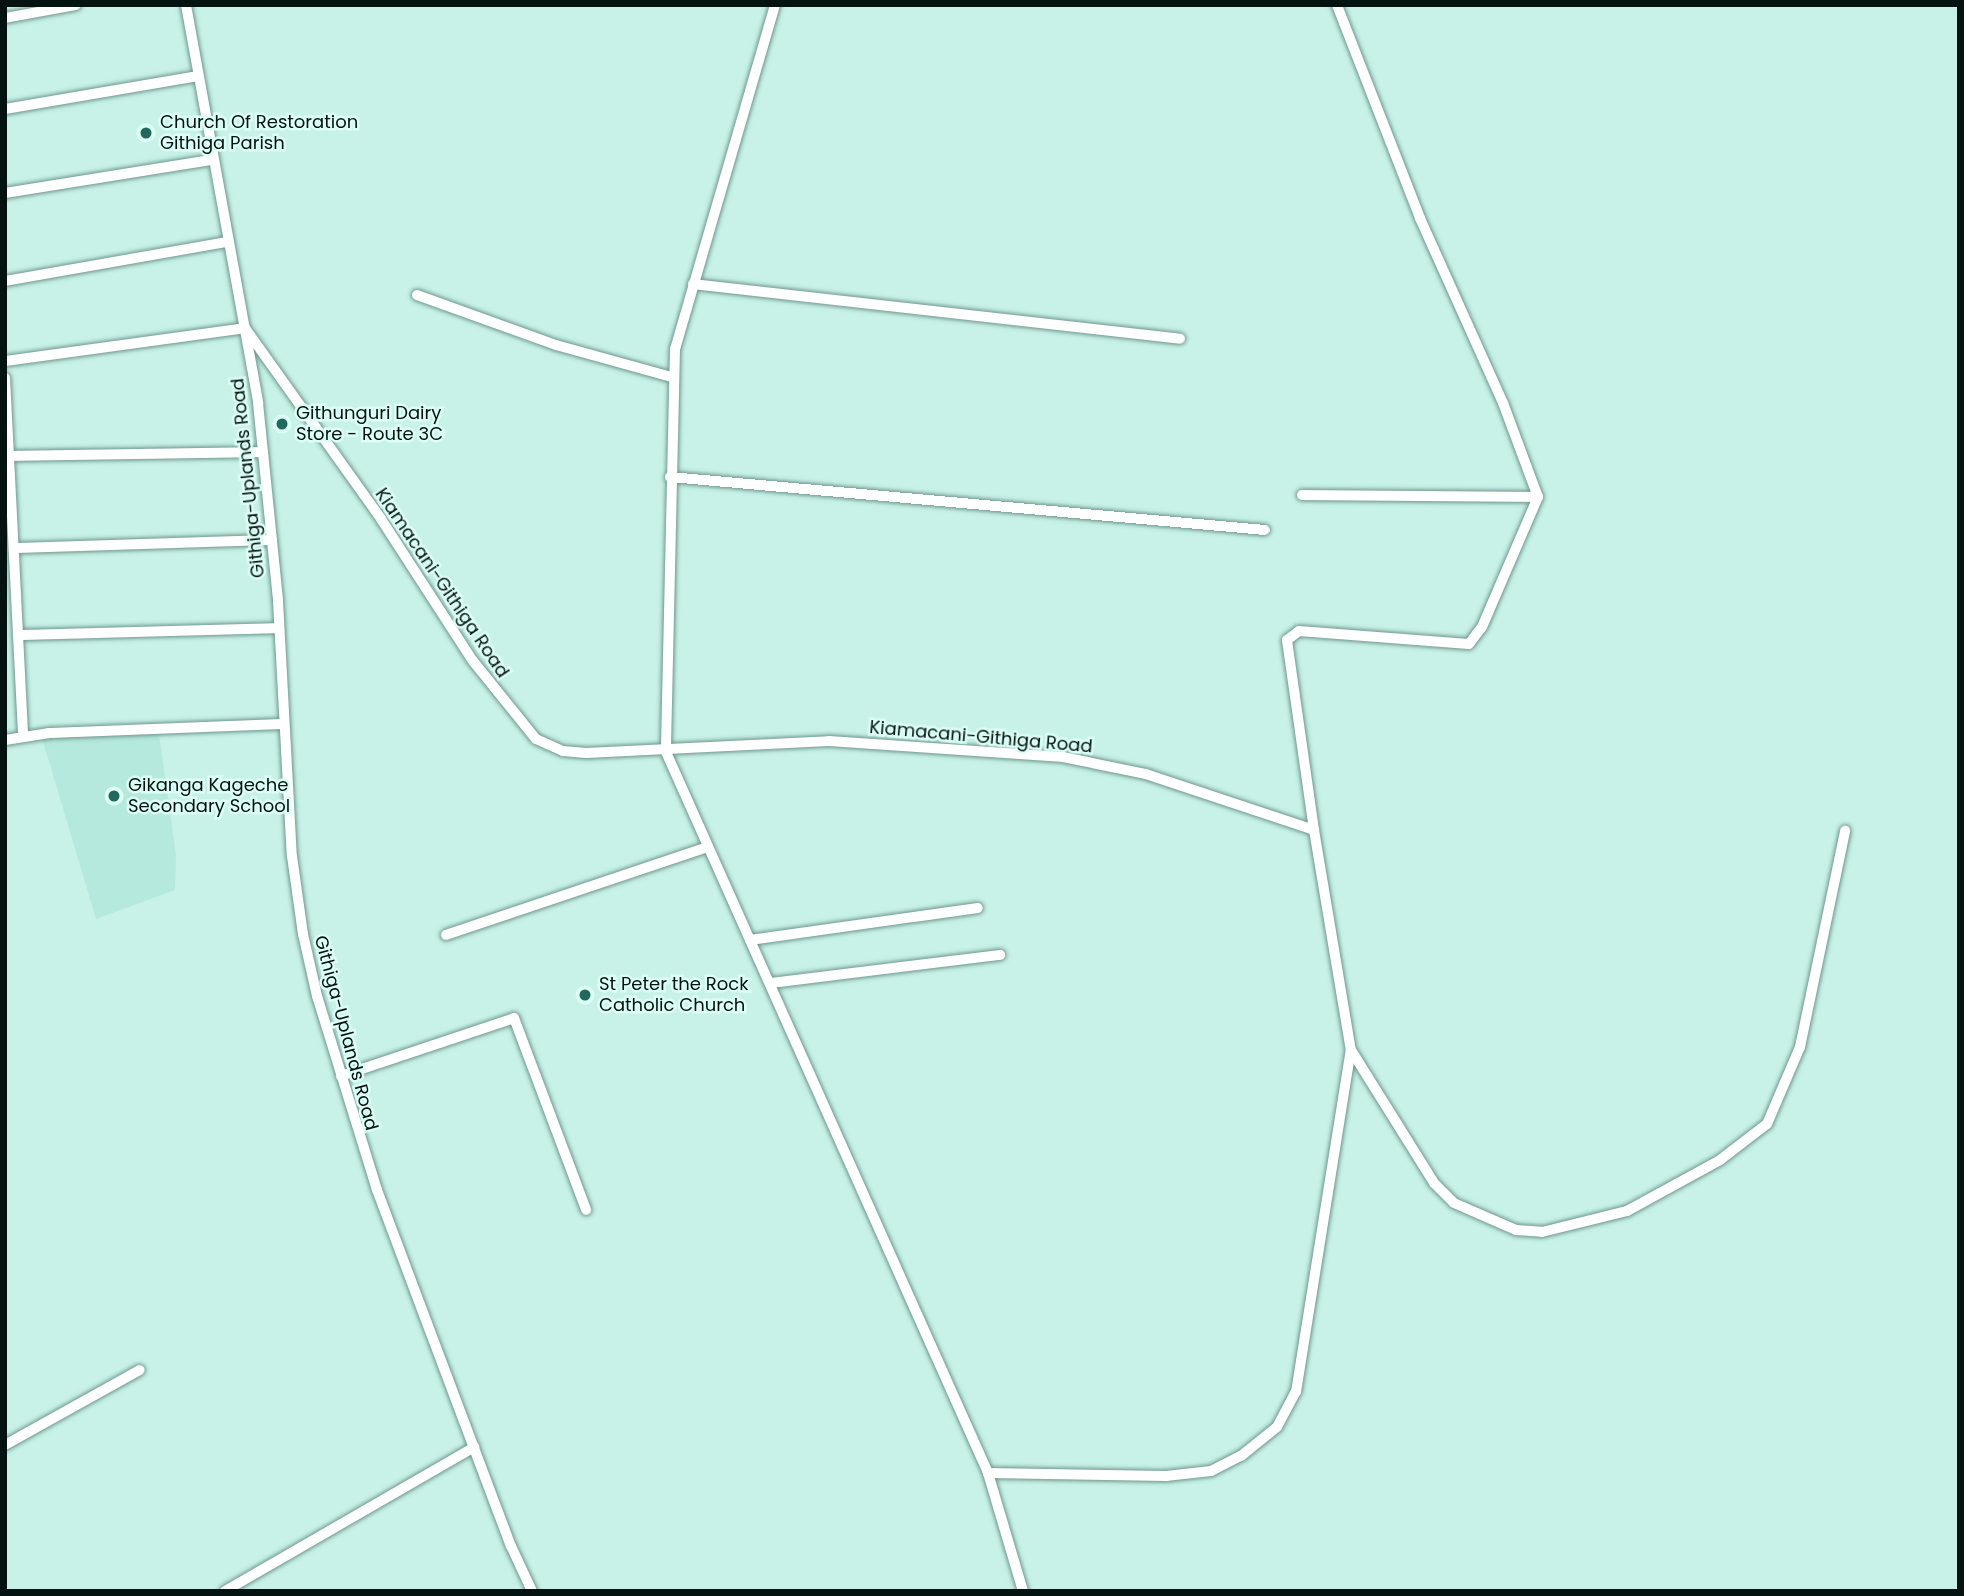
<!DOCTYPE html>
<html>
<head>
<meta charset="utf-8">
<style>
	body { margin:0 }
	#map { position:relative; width:1964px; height:1596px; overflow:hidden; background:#c8f2e8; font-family:Poppins,sans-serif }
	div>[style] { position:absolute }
	.built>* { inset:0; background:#b5e9dd }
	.roads { filter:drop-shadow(0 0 2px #6f978d) drop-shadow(0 0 2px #6f978d) }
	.minor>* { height:10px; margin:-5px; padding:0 5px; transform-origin:5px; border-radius:5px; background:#fff }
	.dots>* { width:19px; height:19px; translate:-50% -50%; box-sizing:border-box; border:4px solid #dbfef5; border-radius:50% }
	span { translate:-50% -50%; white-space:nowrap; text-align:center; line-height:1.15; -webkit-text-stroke:5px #dbfef5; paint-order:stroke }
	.poi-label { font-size:18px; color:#04130f }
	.left { translate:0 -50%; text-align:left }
	.street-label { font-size:18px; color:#04130f }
	.frame { position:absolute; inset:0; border:7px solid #04130f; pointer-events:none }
</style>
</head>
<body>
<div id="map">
	<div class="built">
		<i style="clip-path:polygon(159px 734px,176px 855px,175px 890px,96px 919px,42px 738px)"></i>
	</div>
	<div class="roads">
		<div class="minor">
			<i style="left:186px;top:5px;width:404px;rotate:79.7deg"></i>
			<i style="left:258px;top:403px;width:199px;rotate:84.2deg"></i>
			<i style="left:278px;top:601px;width:255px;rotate:86.9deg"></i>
			<i style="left:292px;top:856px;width:79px;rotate:82deg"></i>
			<i style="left:303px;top:934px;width:64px;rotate:77.3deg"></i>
			<i style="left:317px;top:996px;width:203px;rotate:72.8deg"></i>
			<i style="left:377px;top:1190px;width:380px;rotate:69.4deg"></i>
			<i style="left:511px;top:1546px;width:50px;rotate:65deg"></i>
			<i style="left:775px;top:5px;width:358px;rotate:106.2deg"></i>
			<i style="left:675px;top:349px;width:403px;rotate:91.3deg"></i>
			<i style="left:666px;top:752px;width:790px;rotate:65.93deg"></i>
			<i style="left:988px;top:1473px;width:123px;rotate:73.5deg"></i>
			<i style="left:5px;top:18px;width:72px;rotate:-10.4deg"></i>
			<i style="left:5px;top:109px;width:196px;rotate:-9.7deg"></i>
			<i style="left:5px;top:193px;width:210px;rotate:-9.1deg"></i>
			<i style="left:5px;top:281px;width:225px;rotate:-10deg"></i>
			<i style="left:693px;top:284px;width:490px;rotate:6.4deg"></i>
			<i style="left:417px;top:295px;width:148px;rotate:19.8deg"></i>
			<i style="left:556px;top:345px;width:119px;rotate:15.5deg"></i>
			<i style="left:245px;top:328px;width:234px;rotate:54.5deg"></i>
			<i style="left:381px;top:519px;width:169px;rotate:57.1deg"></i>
			<i style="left:473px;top:661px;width:100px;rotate:51.1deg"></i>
			<i style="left:536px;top:739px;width:30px;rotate:24deg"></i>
			<i style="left:563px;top:751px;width:23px;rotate:5deg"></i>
			<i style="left:586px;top:753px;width:243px;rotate:-2.8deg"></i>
			<i style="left:829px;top:741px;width:235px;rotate:3.9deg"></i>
			<i style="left:1063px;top:757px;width:85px;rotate:11.6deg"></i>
			<i style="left:1146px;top:774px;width:177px;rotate:18.4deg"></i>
			<i style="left:1314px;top:830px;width:223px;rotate:80.5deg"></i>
			<i style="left:1351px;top:1050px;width:157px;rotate:58deg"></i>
			<i style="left:1434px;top:1183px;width:28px;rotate:45deg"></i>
			<i style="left:1454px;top:1203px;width:68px;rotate:23.5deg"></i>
			<i style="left:1516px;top:1230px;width:26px;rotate:4deg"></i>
			<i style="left:1542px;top:1232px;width:88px;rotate:-13.9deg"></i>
			<i style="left:1627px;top:1211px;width:106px;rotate:-28.7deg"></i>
			<i style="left:1720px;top:1160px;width:59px;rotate:-37.5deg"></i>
			<i style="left:1767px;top:1124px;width:84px;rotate:-66.8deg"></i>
			<i style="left:1800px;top:1047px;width:221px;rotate:-78.2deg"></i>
			<i style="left:5px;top:361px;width:242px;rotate:-7.8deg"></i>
			<i style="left:5px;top:378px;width:358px;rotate:87.1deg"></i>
			<i style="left:9px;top:456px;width:254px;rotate:-0.9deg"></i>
			<i style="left:670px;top:477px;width:597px;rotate:5.09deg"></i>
			<i style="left:1302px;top:495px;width:236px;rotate:0.5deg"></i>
			<i style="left:14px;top:548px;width:258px;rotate:-1.8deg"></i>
			<i style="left:18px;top:635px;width:260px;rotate:-1.5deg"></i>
			<i style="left:5px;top:740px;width:45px;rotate:-9deg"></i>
			<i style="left:49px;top:733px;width:234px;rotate:-2.2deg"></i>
			<i style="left:1314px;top:830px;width:192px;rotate:-98.1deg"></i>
			<i style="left:1287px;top:640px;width:15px;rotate:-37deg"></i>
			<i style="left:1299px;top:631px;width:170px;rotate:4.4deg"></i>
			<i style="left:1469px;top:644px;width:21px;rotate:-53deg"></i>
			<i style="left:1482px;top:627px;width:142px;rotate:-66.7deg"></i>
			<i style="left:1538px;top:497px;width:100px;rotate:-110.4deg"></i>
			<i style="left:1503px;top:403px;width:203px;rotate:-114.2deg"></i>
			<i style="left:1420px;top:218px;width:229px;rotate:-111.3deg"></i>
			<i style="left:446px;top:935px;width:275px;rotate:-18.6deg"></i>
			<i style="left:750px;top:940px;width:230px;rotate:-8deg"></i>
			<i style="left:771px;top:983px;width:231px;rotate:-7deg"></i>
			<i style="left:341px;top:1076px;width:182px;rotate:-18.5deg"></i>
			<i style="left:514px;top:1018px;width:205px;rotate:69.4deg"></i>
			<i style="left:5px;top:1445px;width:154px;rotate:-29.1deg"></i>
			<i style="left:988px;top:1473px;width:178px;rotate:1deg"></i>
			<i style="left:1166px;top:1476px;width:45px;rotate:-6.3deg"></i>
			<i style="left:1211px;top:1471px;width:34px;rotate:-27deg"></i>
			<i style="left:1241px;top:1456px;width:46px;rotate:-38.9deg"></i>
			<i style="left:1277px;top:1427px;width:40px;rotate:-62deg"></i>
			<i style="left:1296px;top:1392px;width:346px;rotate:-80.9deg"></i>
			<i style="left:225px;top:1591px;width:288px;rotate:-30deg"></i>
		</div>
	</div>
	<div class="dots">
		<i style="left:146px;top:133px;background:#23685c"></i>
		<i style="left:282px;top:424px;background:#23685c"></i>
		<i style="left:114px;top:796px;background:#23685c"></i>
		<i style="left:585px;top:995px;background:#23685c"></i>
	</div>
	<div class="poi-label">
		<span class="left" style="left:160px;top:133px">Church Of Restoration<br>Githiga Parish</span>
		<span class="left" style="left:296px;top:424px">Githunguri Dairy<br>Store - Route 3C</span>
		<span class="left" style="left:128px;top:796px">Gikanga Kageche<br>Secondary School</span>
		<span class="left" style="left:599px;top:995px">St Peter the Rock<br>Catholic Church</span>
	</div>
	<div class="street-label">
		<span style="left:248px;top:478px;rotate:-96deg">Githiga-Uplands Road</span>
		<span style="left:442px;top:583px;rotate:56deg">Kiamacani-Githiga Road</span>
		<span style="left:981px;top:737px;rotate:5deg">Kiamacani-Githiga Road</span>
		<span style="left:346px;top:1033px;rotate:75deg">Githiga-Uplands Road</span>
	</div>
	<div class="frame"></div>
</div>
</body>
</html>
